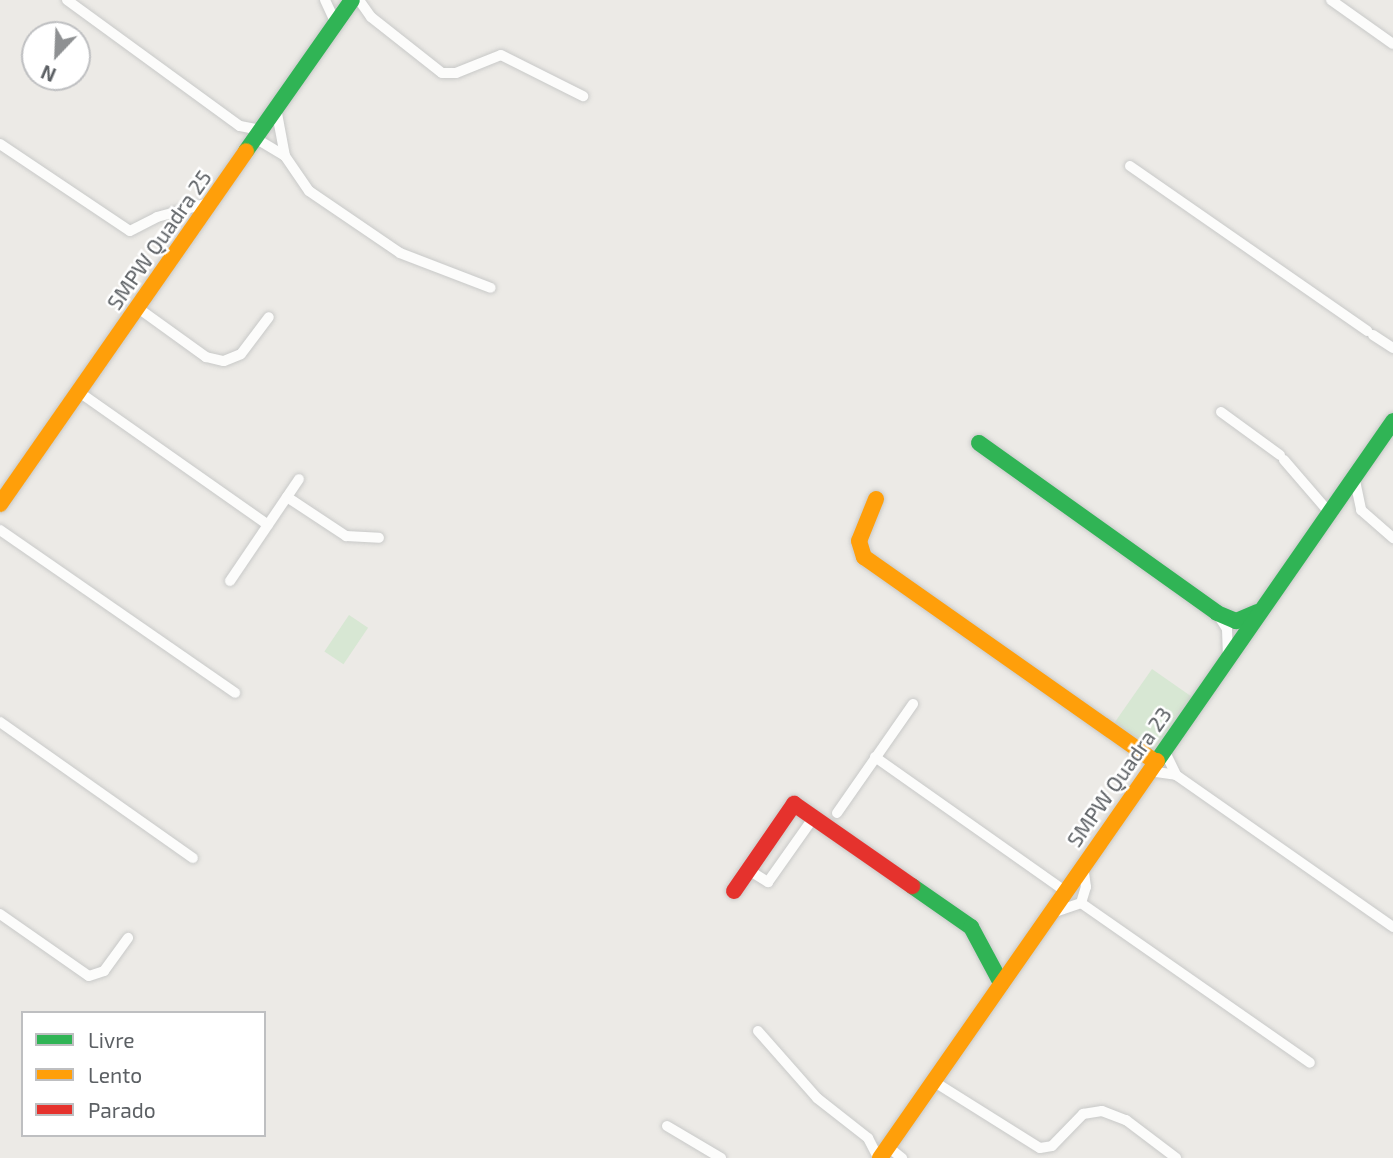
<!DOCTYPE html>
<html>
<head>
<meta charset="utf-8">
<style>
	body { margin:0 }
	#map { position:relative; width:1393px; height:1158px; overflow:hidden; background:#eceae6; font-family:"Exo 2",sans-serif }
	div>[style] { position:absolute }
	.green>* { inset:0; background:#d7e7d3; transform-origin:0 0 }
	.roads { filter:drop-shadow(0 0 2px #c8c9c8) drop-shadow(0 0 2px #c8c9c8) }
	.street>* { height:10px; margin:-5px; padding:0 5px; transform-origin:5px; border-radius:5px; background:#fcfcfb }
	.fast>* { height:16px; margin:-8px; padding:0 8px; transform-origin:8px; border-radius:8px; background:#30b455 }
	.slow>* { height:16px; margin:-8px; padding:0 8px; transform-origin:8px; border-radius:8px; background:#ff9f0a }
	.jam>* { height:16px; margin:-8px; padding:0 8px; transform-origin:8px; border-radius:8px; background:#e5322d }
	span { translate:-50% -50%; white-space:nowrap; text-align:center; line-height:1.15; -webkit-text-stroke:5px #fff; paint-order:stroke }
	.street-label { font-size:21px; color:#5c6064 }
	.legend { position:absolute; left:21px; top:1011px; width:245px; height:126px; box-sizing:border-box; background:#fff; border:2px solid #bebfc1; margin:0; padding:9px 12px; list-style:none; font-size:21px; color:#5c6064 }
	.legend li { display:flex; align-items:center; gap:14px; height:35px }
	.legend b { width:35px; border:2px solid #bebfc1 }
	.north { position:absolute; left:21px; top:21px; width:70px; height:70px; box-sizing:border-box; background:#fff; border:2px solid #bebfc1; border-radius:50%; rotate:203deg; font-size:19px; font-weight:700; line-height:28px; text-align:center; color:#5c6064 }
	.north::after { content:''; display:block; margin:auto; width:24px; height:32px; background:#8e9092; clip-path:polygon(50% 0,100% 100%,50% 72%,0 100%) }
</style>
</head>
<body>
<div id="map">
	<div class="green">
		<i style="left:349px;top:615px;width:23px;height:44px;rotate:34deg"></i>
		<i style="left:1152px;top:669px;width:52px;height:67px;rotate:35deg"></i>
	</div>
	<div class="roads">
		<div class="street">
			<i style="left:67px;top:0;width:214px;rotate:36.1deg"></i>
			<i style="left:240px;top:126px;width:21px;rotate:11deg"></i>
			<i style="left:325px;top:0;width:26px;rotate:65deg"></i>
			<i style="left:359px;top:0;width:21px;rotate:55deg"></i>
			<i style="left:371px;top:17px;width:90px;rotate:38.3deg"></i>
			<i style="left:442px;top:73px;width:14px"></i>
			<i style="left:456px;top:73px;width:48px;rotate:-21.8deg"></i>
			<i style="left:501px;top:55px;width:92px;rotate:26.6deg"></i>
			<i style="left:1331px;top:0;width:76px;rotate:35.4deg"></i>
			<i style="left:276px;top:108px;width:49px;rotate:79.4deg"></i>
			<i style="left:285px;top:156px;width:42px;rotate:55.6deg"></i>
			<i style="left:309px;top:191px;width:110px;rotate:34.3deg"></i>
			<i style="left:400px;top:253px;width:97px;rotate:21deg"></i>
			<i style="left:255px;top:138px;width:35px;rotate:31deg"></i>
			<i style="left:0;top:144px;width:156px;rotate:33.8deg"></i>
			<i style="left:130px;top:231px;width:30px;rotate:-27deg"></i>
			<i style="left:157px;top:217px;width:57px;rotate:-15.3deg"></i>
			<i style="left:1130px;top:166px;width:289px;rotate:34.8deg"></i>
			<i style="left:138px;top:308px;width:84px;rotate:35.8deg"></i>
			<i style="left:206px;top:357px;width:18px;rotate:13deg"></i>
			<i style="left:224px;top:361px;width:18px;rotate:-22deg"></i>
			<i style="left:241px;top:354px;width:46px;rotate:-52.9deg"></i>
			<i style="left:1373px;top:335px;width:24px;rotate:33deg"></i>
			<i style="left:79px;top:392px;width:231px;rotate:35.1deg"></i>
			<i style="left:1221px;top:412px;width:73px;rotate:36.1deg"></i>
			<i style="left:1284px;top:460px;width:67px;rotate:49.2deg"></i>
			<i style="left:1354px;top:476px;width:35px;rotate:78deg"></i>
			<i style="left:1361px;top:510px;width:43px;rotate:41.2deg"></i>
			<i style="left:287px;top:497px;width:71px;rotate:33.5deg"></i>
			<i style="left:346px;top:536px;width:33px;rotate:3deg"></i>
			<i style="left:0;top:530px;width:286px;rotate:34.7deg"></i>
			<i style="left:230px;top:581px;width:123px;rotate:-55.9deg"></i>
			<i style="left:1217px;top:613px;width:19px;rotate:58deg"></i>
			<i style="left:1227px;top:629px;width:27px;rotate:88deg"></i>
			<i style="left:0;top:722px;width:236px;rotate:35.2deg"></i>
			<i style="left:1164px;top:750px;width:28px;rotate:64deg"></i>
			<i style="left:875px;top:757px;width:232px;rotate:35.2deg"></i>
			<i style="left:1149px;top:771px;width:27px;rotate:8deg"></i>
			<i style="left:1176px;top:775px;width:265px;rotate:35deg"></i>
			<i style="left:837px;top:813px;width:133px;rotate:-55.1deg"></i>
			<i style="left:747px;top:869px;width:25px;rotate:32deg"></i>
			<i style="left:768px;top:882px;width:80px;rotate:-54.7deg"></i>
			<i style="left:1081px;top:903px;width:279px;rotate:34.9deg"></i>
			<i style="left:0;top:914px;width:108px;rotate:34.9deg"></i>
			<i style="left:89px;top:976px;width:16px;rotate:-18deg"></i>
			<i style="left:104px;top:971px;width:41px;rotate:-54deg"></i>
			<i style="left:1049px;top:914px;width:34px;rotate:-19deg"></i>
			<i style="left:1081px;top:903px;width:17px;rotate:-73deg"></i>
			<i style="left:1086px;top:887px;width:21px;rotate:-98deg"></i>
			<i style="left:758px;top:1031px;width:89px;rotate:48.6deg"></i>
			<i style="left:817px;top:1098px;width:65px;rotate:38.1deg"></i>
			<i style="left:868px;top:1138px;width:22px;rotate:63deg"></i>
			<i style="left:933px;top:1081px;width:126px;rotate:32.1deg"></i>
			<i style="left:1040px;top:1148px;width:12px;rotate:-9deg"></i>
			<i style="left:1052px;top:1146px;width:45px;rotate:-45.9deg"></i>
			<i style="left:1083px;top:1114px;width:19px;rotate:-9deg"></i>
			<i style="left:1102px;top:1111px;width:26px;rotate:21deg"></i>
			<i style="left:1126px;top:1120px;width:63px;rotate:37.2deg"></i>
			<i style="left:667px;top:1126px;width:63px;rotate:30.7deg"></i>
			<i style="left:888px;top:1147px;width:18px;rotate:38deg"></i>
		</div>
		<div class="fast">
			<i style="left:246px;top:151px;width:184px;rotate:-54.9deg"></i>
			<i style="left:979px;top:443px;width:292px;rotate:35.5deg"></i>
			<i style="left:1217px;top:613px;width:21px;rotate:23deg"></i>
			<i style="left:1236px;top:621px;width:23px;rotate:-23deg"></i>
			<i style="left:1157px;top:761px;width:414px;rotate:-55.2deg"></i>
			<i style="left:912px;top:886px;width:72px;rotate:34.8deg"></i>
			<i style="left:971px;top:927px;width:64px;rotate:61.8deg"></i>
		</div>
		<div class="slow">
			<i style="left:876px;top:499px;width:45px;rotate:112deg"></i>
			<i style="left:859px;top:541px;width:17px;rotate:73deg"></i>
			<i style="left:864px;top:557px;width:357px;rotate:35.1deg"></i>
			<i style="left:0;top:504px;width:430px;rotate:-55.1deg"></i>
			<i style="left:880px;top:1158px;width:484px;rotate:-55.1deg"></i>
		</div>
		<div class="jam">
			<i style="left:734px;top:891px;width:106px;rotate:-55.4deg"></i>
			<i style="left:794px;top:804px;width:144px;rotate:34.8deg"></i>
		</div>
	</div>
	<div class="street-label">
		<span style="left:159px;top:240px;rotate:-55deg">SMPW Quadra 25</span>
		<span style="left:1119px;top:777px;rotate:-55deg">SMPW Quadra 23</span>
	</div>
	<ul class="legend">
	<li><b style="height:9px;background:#30b455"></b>Livre</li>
	<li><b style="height:9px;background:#ff9f0a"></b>Lento</li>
	<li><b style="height:9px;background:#e5322d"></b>Parado</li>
	</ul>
	<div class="north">N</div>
</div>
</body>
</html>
